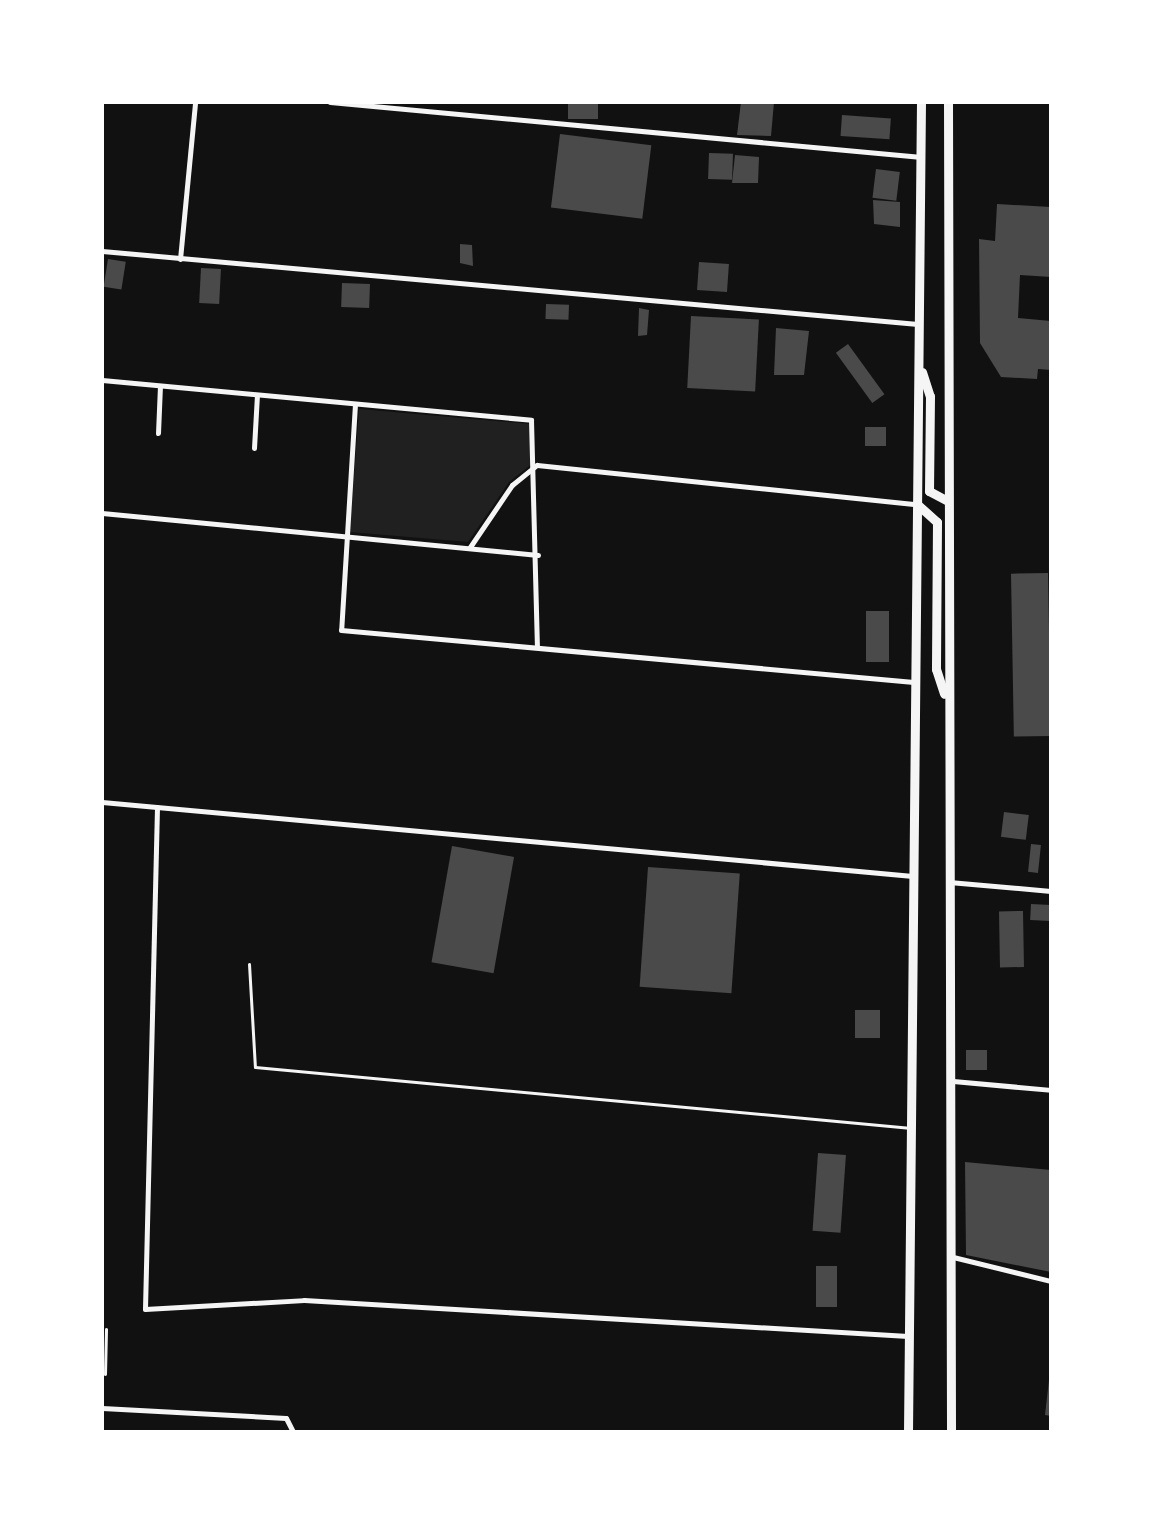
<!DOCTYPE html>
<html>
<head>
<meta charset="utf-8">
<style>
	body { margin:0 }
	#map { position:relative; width:1153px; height:1534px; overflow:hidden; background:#111; font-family:"Source Sans 3",sans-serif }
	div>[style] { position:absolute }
	.green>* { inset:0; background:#202020 }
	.building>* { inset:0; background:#4a4a4a; transform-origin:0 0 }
	.service>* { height:3px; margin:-1.5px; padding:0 1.5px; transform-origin:1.5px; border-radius:1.5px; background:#f5f5f5 }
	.minor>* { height:5px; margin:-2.5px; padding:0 2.5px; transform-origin:2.5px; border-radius:2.5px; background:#f5f5f5 }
	.trunk>* { height:9px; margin:-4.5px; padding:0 4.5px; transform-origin:4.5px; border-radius:4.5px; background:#f5f5f5 }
	span { translate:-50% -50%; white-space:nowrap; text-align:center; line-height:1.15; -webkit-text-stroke:6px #fff; paint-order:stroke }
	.frame { position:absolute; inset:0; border:104px solid #fff; pointer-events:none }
</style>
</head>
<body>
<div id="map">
	<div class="green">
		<i style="clip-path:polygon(359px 409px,530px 424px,533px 463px,509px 482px,468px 542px,350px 532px)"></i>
	</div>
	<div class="building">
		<i style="left:568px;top:102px;width:30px;height:17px"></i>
		<i style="clip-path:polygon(741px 102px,774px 102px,771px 136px,737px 135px)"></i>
		<i style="left:842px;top:115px;width:49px;height:21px;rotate:4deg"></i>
		<i style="left:560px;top:134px;width:92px;height:74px;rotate:7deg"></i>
		<i style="left:709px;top:153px;width:24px;height:26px;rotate:2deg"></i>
		<i style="clip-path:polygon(735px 155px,759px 157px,758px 183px,732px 183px)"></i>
		<i style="left:876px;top:169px;width:24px;height:29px;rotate:7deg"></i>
		<i style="clip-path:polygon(873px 200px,900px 202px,900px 227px,874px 224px)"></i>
		<i style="clip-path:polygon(997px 204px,1051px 207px,1051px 277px,1020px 275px,1018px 318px,1051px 321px,1051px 370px,1038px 369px,1037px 379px,1001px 377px,980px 343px,979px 239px,995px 241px)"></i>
		<i style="clip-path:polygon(460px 244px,472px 245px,473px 266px,460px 263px)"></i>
		<i style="left:108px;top:259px;width:18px;height:28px;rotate:9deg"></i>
		<i style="left:699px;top:262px;width:30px;height:28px;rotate:4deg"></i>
		<i style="left:201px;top:268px;width:20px;height:35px;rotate:3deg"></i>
		<i style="left:342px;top:283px;width:28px;height:24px;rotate:2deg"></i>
		<i style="left:546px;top:304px;width:23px;height:15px;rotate:2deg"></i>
		<i style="clip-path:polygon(639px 308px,649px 310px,647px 335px,638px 336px)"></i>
		<i style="left:691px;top:316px;width:68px;height:72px;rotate:3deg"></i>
		<i style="clip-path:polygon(776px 328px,809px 331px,804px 375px,774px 375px)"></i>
		<i style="left:848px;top:344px;width:62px;height:15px;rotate:54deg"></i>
		<i style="left:865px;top:427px;width:21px;height:19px"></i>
		<i style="left:1048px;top:573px;width:163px;height:37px;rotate:89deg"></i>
		<i style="left:866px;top:611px;width:23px;height:51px"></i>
		<i style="left:1004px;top:812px;width:25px;height:25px;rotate:7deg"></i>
		<i style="left:1031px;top:844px;width:10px;height:28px;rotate:6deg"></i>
		<i style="left:452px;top:846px;width:63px;height:118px;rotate:10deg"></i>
		<i style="left:648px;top:867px;width:92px;height:120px;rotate:4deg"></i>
		<i style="left:1031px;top:904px;width:20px;height:16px;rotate:3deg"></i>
		<i style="left:1023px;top:911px;width:56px;height:24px;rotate:89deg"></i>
		<i style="left:855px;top:1010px;width:25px;height:28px"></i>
		<i style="left:987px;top:1050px;width:20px;height:21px;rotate:90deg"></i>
		<i style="left:818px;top:1153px;width:28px;height:78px;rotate:4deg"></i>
		<i style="clip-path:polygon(965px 1162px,1051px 1170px,1051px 1272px,966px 1255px)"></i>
		<i style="left:816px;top:1266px;width:21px;height:41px"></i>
		<i style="clip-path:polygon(1049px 1380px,1051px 1380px,1051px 1416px,1045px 1415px)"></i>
	</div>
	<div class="service">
		<i style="left:249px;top:964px;width:103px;rotate:86.7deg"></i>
		<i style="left:255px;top:1067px;width:659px;rotate:5.31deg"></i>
		<i style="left:105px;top:1374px;width:45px;rotate:-88.7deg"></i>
	</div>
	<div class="minor">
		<i style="left:330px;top:102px;width:594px;rotate:5.32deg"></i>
		<i style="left:102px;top:251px;width:819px;rotate:5.11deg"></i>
		<i style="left:180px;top:259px;width:158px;rotate:-84.5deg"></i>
		<i style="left:102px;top:380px;width:431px;rotate:5.3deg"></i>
		<i style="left:531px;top:420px;width:226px;rotate:88.5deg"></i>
		<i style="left:355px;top:404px;width:226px;rotate:93.5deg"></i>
		<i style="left:341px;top:630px;width:575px;rotate:5.19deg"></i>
		<i style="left:158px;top:433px;width:47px;rotate:-87.6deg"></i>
		<i style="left:254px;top:448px;width:53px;rotate:-86.8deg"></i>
		<i style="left:102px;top:513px;width:438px;rotate:5.5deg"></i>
		<i style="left:470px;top:547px;width:75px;rotate:-55.9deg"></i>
		<i style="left:512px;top:485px;width:32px;rotate:-39deg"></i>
		<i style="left:537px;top:465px;width:381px;rotate:5.9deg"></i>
		<i style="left:102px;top:802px;width:814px;rotate:5.21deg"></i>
		<i style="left:157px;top:807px;width:502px;rotate:91.37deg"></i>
		<i style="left:145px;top:1309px;width:159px;rotate:-3.2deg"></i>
		<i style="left:304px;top:1300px;width:605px;rotate:3.41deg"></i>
		<i style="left:949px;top:882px;width:102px;rotate:5deg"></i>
		<i style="left:953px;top:1081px;width:98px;rotate:5.2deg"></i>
		<i style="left:953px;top:1257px;width:101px;rotate:13.8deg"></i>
		<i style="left:102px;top:1408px;width:184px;rotate:3.1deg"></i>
		<i style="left:286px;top:1418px;width:16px;rotate:63deg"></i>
	</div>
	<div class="trunk">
		<i style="left:948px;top:102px;width:1330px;rotate:89.87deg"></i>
		<i style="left:922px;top:372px;width:25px;rotate:72deg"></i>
		<i style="left:930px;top:396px;width:95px;rotate:90.6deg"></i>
		<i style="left:929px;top:491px;width:21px;rotate:28deg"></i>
		<i style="left:917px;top:504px;width:27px;rotate:42deg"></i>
		<i style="left:937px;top:522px;width:147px;rotate:90.4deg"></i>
		<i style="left:936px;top:669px;width:26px;rotate:72deg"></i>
		<i style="left:908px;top:1432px;width:1330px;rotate:-89.44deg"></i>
	</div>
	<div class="frame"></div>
</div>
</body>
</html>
